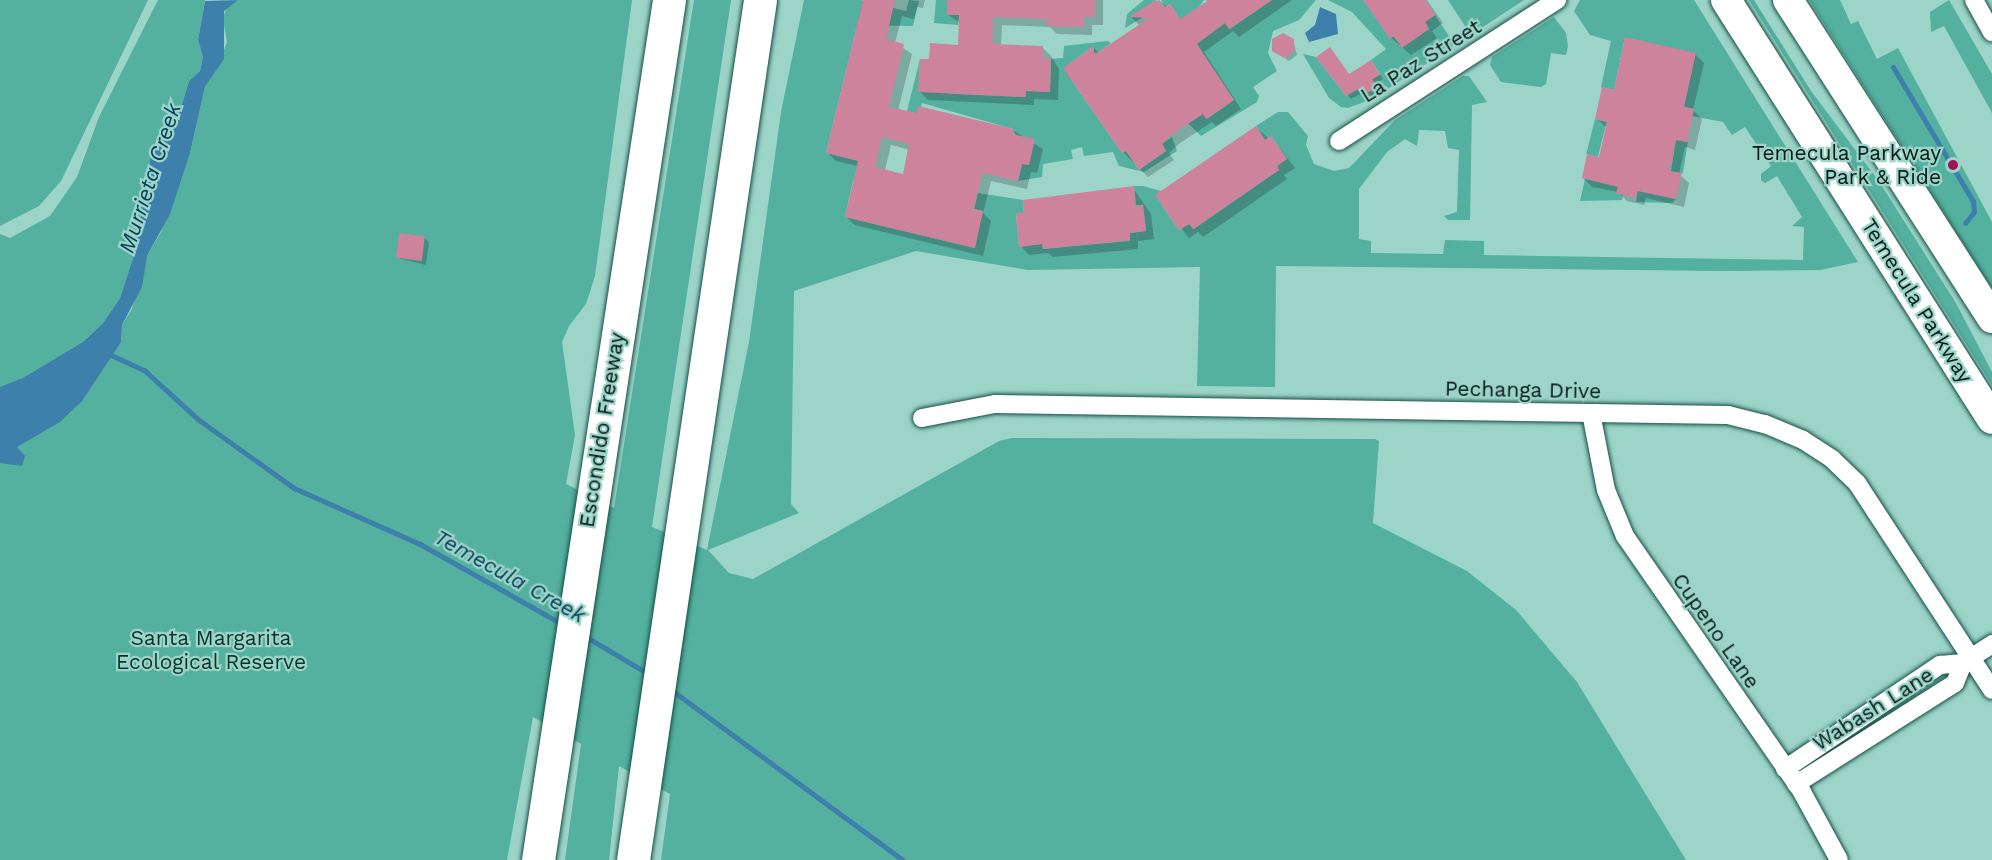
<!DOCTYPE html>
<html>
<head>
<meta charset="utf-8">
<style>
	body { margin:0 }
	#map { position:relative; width:1992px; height:860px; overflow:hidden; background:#9cd4c8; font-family:"Work Sans",sans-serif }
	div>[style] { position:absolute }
	.green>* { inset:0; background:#54b09f; transform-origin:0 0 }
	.water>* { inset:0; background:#3d80ab }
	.shadow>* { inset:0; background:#0003 }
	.stream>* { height:5px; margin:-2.5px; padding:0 2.5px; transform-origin:2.5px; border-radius:2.5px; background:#3d80ab }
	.building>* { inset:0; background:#cd839b; transform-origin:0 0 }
	.roads { filter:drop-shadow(0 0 2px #165046) drop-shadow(0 0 2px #165046) }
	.minor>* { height:18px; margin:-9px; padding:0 9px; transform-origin:9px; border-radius:9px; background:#fff }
	.primary>* { height:30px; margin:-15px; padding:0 15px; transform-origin:15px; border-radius:15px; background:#fff }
	.motorway>* { height:33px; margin:-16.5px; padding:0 16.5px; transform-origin:16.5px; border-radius:16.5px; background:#fff }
	.dots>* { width:16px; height:16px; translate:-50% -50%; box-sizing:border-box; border:3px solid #9cd4c8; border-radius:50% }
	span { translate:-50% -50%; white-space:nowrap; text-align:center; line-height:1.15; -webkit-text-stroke:4.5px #9cd4c8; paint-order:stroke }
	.street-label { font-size:21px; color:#041a16 }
	.poi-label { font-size:21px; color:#041a16 }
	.right { translate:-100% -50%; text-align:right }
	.park-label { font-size:21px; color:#06352d }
	.water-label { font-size:22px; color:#053d5b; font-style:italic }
</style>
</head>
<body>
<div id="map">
	<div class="green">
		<i style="clip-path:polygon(0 0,148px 0,61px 181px,39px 206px,0 226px)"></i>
		<i style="clip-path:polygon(158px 0,205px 0,198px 40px,203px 57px,200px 71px,189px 81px,178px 117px,151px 155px,135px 252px,120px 298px,103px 323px,86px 339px,121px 342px,122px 325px,132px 309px,147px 256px,161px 232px,190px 153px,205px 87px,216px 71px,227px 42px,223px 19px,227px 5px,238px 0,632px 0,595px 276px,586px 304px,569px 326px,562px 342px,575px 435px,566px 484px,614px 508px,694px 0,731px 0,652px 527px,707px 550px,749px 342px,781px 112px,804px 0,861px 0,906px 11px,909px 0,919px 1px,913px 26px,857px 25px,826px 153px,867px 157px,853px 181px,845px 217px,974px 248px,983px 211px,974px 209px,978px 193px,1023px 200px,1024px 213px,1016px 214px,1019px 247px,1042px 244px,1043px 249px,1130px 241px,1130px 233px,1146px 231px,1143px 205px,1136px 205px,1134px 186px,1143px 186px,1161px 191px,1163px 207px,1179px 230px,1189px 224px,1194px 229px,1279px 170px,1277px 166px,1287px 159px,1271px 136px,1265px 140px,1256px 126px,1278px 112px,1288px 112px,1308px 136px,1306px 145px,1314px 164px,1334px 171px,1349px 168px,1395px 120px,1463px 76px,1469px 76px,1487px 102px,1472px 105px,1470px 220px,1448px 220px,1444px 216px,1457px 212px,1459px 150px,1448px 148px,1445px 131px,1419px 130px,1417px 146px,1405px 139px,1387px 152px,1359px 189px,1359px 239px,1371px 241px,1371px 253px,1443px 254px,1445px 240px,1484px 241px,1484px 255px,1803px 260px,1804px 227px,1792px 226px,1802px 217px,1777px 176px,1765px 183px,1761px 180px,1761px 174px,1771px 166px,1745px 127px,1732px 135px,1723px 122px,1692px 116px,1694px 109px,1684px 107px,1625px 37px,1614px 90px,1601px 87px,1611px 41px,1590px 35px,1574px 11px,1580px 0,1694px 0,1858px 262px,1820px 270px,1720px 271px,1276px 266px,1275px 387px,1197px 386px,1200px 267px,1028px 270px,916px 251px,794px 291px,791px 504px,799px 513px,708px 550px,729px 573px,753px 579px,999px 441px,1012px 438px,1375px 439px,1379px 441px,1373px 523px,1467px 571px,1516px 610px,1577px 682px,1686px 860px,661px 860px,670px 794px,619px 766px,609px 860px,565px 860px,581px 744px,533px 717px,507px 860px,0 860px,0 234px,10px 238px,50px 216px,77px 177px,99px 117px)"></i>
		<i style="clip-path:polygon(936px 0,947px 0,947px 15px,959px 15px,958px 25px,934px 23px)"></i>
		<i style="clip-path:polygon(1144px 0,1156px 0,1138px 12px,1142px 18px,1125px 28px,1127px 14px)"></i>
		<i style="clip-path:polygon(1161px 0,1204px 0,1199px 7px,1215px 30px,1225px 23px,1230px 29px,1272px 0,1316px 0,1299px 20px,1273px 31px,1268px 53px,1277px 71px,1253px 87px,1259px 96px,1257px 102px,1201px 136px,1188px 123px,1203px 114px,1207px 119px,1234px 100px,1170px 4px,1165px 7px)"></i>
		<i style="clip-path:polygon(1328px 0,1363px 0,1402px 47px,1429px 29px,1425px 22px,1435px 15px,1455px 45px,1372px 99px,1348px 108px,1341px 107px,1329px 98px,1303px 54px,1316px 57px,1346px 96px,1358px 89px,1362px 96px,1377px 87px,1372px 79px,1380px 74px,1371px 60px,1386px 49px,1352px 12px)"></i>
		<i style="clip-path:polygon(1448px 0,1524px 0,1471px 35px)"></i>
		<i style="clip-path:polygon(1749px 0,1754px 0,1811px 91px,1878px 180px,1956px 303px,1992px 372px,1992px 385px)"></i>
		<i style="clip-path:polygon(1809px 0,1840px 0,1851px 24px,1858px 21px,1877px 59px,1898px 48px,1992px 222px,1992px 288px)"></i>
		<i style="clip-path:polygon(1949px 0,1992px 74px,1992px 113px,1944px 26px,1931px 32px,1930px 12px)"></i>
		<i style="clip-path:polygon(1554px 17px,1566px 33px,1568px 46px,1566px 55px,1551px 53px,1546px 84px,1541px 87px,1501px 82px,1490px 65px,1492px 57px)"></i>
		<i style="clip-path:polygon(1108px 41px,1111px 43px,1096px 54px,1091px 48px,1070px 63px,1072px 81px,1122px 153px,1126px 151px,1139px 170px,1166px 151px,1162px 144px,1172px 137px,1177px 151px,1144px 172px,1119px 166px,1113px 152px,1084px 156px,1082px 147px,1071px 150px,1073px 159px,1043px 164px,1042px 177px,1018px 181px,1022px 164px,1029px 165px,1013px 129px,922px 103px,919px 114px,907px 111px,920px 59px,919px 87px,954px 94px,1026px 97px,1026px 91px,1050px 92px,1051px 59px,1063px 58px,1064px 46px)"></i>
		<i style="left:1595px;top:119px;width:12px;height:36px;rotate:14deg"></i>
		<i style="left:1676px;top:140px;width:12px;height:32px;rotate:9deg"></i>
		<i style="clip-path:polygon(1585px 179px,1618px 186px,1617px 193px,1623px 195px,1622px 200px,1580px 201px)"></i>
		<i style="clip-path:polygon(1638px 187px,1654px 194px,1676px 199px,1672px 203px,1636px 202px)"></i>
	</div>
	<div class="water">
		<i style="clip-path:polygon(238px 0,224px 11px,224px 59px,205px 87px,190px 153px,170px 214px,147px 256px,142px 287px,122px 325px,121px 342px,82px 401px,60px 422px,17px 447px,25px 456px,22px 466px,0 463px,0 387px,23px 378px,83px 342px,103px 323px,120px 298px,135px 252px,151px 155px,178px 117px,189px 81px,200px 71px,203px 57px,198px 40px,205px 1px)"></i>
		<i style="clip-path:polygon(1320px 7px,1336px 14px,1338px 34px,1309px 42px,1305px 33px,1315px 25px)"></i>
	</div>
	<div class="shadow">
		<i style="clip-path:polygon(evenodd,863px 0,925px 0,923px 8px,917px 7px,914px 19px,902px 16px,895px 43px,912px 54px,898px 111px,1013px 130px,1043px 149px,1037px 173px,1031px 172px,1027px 189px,991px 181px,983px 213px,991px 221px,983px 256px,855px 225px,846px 217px,858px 166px,836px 161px,827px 152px,863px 0,891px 145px,910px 150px,904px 175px,885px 170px,891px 145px)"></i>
		<i style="clip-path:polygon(948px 0,1103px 0,1103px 25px,1092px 25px,1092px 35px,1057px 34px,1050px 27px,1002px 25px,1001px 46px,1043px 48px,1051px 56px,1059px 69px,1058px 100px,1034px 99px,1034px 105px,928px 100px,920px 92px,931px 61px,959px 46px,960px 23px,948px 15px)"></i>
		<i style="clip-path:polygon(1159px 0,1182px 20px,1208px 3px,1206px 0,1292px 0,1239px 37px,1233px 31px,1204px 52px,1241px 109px,1216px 126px,1212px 122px,1180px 143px,1169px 153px,1174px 160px,1148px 177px,1123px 152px,1065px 68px,1094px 48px,1099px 53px,1140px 26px,1132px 18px)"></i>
		<i style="clip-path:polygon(1365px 0,1427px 0,1443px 23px,1432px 31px,1437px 38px,1411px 55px,1391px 38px)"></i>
		<i style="clip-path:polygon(1293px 40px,1297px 55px,1289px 61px,1274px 51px)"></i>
		<i style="clip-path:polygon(1695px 54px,1704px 63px,1693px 110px,1702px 119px,1695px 150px,1685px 147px,1679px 174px,1689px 183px,1684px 207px,1646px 198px,1644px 205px,1627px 201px,1618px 192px,1592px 187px,1583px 178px,1600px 158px,1607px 128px,1597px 119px,1615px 92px)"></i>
		<i style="clip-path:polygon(1318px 57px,1349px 75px,1371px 62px,1383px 79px,1375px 84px,1380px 92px,1367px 99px,1362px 93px,1351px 99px)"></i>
		<i style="clip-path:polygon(1256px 128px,1279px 147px,1295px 168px,1284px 175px,1287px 179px,1203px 237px,1198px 232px,1189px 238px,1157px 196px)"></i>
		<i style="clip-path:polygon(1133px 188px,1151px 214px,1154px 239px,1138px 241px,1138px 249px,1053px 257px,1048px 253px,1029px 255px,1021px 246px)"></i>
		<i style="clip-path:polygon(424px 238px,429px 242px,426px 265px,397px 258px)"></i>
	</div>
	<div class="stream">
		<i style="left:1893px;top:67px;width:156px;rotate:59.2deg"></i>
		<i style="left:1973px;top:201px;width:11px;rotate:85deg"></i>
		<i style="left:1974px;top:212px;width:14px;rotate:129deg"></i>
		<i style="left:109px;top:354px;width:38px;rotate:25deg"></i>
		<i style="left:144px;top:370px;width:74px;rotate:42.3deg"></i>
		<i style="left:199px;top:420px;width:117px;rotate:35.6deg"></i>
		<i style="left:294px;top:488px;width:138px;rotate:24deg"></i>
		<i style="left:420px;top:544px;width:163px;rotate:29.4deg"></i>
		<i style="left:583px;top:635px;width:78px;rotate:30.8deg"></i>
		<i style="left:670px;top:689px;width:289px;rotate:36.3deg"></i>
	</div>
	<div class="building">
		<i style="clip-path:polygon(evenodd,863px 0,895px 0,886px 39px,904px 44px,889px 107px,917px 113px,918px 106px,1014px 129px,1013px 134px,1035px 139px,1029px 165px,1022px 164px,1018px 181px,982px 173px,974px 209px,983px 211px,975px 248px,845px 217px,858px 161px,826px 153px,863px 0,882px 137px,909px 144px,903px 174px,875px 167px,882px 137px)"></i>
		<i style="clip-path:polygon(947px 0,1095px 0,1095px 17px,1084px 17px,1084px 27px,1047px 26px,1047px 19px,993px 17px,993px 44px,1043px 46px,1043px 58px,1051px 59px,1050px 92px,1026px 91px,1026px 97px,918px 92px,920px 59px,929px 59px,930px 43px,958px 45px,959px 15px,947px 15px)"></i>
		<i style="clip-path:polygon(1156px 0,1165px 7px,1170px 4px,1180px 19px,1209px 0,1272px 0,1229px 29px,1225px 23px,1197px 44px,1234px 100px,1206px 119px,1203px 114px,1171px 135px,1162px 144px,1166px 151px,1139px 170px,1126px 151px,1122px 153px,1063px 68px,1094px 46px,1094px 55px,1149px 18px,1129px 17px)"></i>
		<i style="clip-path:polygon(1363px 0,1425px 0,1435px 15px,1425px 22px,1429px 29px,1402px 48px,1394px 36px,1390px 39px)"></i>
		<i style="clip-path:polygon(1283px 33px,1294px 39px,1294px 51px,1284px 58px,1272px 51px,1272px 39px)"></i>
		<i style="clip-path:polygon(1625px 37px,1696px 53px,1684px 107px,1694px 109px,1687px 142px,1676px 140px,1669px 171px,1682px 173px,1676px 199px,1637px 191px,1636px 198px,1616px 193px,1618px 187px,1582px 178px,1587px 154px,1599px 157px,1607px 122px,1595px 119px,1602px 87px,1614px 90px)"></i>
		<i style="clip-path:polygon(1330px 47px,1349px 74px,1371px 60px,1380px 75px,1372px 79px,1377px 87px,1362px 96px,1358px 89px,1346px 96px,1316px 57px)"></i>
		<i style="clip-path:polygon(1256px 126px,1265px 140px,1271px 136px,1287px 159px,1277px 166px,1279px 170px,1193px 229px,1189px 224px,1179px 230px,1155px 195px)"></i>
		<i style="clip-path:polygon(1134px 186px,1136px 208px,1143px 204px,1146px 231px,1130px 233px,1130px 240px,1043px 249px,1042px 244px,1019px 247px,1016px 213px,1024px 213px,1023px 200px)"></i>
		<i style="left:399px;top:233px;width:26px;height:25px;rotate:7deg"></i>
	</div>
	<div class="roads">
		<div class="minor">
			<i style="left:1974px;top:0;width:37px;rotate:61deg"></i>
			<i style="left:1339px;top:141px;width:260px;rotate:-32.9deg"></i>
			<i style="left:1591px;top:413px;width:78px;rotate:79deg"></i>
			<i style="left:1606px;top:490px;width:50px;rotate:67.6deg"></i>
			<i style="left:1625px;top:536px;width:311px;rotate:55.3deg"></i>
			<i style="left:1802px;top:792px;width:77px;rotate:61.4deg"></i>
			<i style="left:922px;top:418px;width:74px;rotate:-10.9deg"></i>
			<i style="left:995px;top:404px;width:733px;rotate:0.86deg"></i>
			<i style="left:1728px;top:415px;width:38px;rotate:14deg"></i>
			<i style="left:1765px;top:424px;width:41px;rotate:22.8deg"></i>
			<i style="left:1803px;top:440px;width:35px;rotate:33deg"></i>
			<i style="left:1832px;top:459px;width:35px;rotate:44deg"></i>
			<i style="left:1857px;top:483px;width:247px;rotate:56.9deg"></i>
			<i style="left:1785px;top:769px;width:187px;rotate:-33.9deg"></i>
			<i style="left:1940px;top:665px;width:23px;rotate:-5deg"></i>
			<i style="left:1963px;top:663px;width:35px;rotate:-33deg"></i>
			<i style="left:1796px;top:784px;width:188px;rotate:-32.4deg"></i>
			<i style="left:1955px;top:683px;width:22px;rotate:-68deg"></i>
		</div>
		<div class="primary">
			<i style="left:1726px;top:0;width:496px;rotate:57.6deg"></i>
			<i style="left:1788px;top:0;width:378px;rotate:57.3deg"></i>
		</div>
		<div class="motorway">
			<i style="left:538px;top:860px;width:870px;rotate:-81.34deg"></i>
			<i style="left:633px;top:860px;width:869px;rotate:-81.6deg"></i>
		</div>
	</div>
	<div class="dots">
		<i style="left:1953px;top:165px;background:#a21257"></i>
	</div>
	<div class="street-label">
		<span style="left:1421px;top:61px;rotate:-32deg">La Paz Street</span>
		<span style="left:1917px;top:301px;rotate:58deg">Temecula Parkway</span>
		<span style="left:1523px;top:390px;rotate:1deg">Pechanga Drive</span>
		<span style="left:602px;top:430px;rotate:-81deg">Escondido Freeway</span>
		<span style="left:1716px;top:631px;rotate:55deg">Cupeno Lane</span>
		<span style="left:1873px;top:709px;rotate:-32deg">Wabash Lane</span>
	</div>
	<div class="poi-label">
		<span class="right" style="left:1941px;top:165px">Temecula Parkway<br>Park &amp; Ride</span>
	</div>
	<div class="park-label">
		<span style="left:211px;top:650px">Santa Margarita<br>Ecological Reserve</span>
	</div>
	<div class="water-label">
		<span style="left:150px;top:178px;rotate:-72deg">Murrieta Creek</span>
		<span style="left:510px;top:576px;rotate:29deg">Temecula Creek</span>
	</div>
</div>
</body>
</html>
